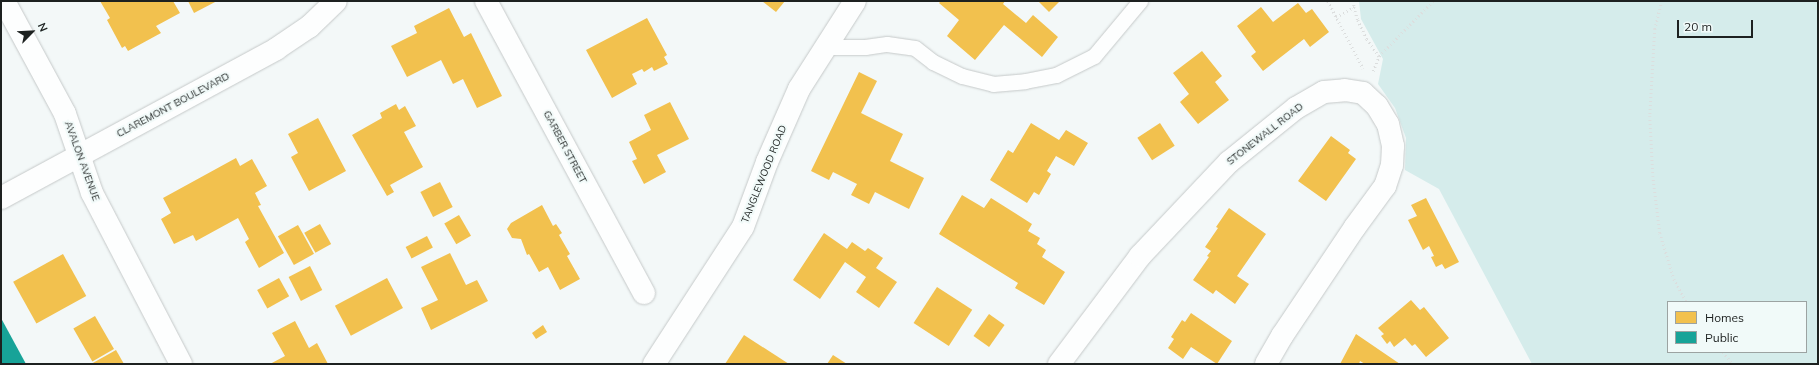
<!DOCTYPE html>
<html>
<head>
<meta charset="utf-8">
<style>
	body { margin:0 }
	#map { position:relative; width:1819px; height:365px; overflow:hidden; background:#f3f8f8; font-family:Mulish,sans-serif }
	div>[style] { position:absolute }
	.green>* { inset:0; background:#d5eceb }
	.homes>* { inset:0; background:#f2c14e; transform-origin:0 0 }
	.public>* { inset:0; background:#17a398 }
	.path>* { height:2.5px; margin-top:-1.25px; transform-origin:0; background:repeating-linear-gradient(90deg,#dcdede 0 1px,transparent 0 4px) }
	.roads { filter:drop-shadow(0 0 1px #c5c9c9) drop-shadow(0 0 1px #c5c9c9) }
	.service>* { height:15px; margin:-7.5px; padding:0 7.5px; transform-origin:7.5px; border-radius:7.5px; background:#fdfefe }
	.minor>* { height:22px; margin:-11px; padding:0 11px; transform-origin:11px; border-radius:11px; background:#fdfefe }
	.tertiary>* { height:22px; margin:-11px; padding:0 11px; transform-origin:11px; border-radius:11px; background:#fdfefe }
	span { translate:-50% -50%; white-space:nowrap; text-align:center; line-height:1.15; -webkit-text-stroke:4px #f1faf9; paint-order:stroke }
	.street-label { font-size:10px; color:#1d2120 }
	.frame { position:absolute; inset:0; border:2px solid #1d2120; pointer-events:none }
	.legend { position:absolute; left:1667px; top:301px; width:140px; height:52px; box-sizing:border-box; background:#f1faf9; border:1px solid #9ca3a2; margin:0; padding:5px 7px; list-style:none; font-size:12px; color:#1d2120 }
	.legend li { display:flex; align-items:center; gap:8px; height:20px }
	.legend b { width:20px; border:1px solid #9ca3a2 }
	.north { position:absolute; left:12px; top:12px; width:40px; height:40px; -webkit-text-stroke:3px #f1faf9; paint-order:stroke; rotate:66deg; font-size:11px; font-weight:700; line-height:16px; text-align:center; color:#1d2120 }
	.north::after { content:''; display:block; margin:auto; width:14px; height:18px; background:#1d2120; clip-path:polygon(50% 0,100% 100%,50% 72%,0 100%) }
	.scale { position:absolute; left:1677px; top:20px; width:76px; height:18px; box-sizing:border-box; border:2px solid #1d2120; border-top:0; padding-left:5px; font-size:12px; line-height:14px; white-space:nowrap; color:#1d2120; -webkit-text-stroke:3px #f1faf9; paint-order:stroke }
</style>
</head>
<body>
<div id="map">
	<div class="green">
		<i style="clip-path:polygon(evenodd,1359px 1px,1818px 1px,1818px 364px,1532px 364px,1439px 189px,1405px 170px,1406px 138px,1395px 108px,1378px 84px,1383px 59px,1361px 19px,1359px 1px,1668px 302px,1806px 302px,1806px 352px,1668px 352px,1668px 302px)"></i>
	</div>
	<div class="homes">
		<i style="clip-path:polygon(100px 1px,173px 1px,180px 13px,156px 26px,161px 33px,128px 51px,125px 46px,122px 48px,107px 20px,110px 18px)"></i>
		<i style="clip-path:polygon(188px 1px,217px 1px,194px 13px)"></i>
		<i style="clip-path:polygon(762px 1px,785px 1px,776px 12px)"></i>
		<i style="clip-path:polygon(941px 1px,1005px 1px,1003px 4px,1026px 23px,1033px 15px,1058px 37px,1042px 57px,1004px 25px,975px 60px,947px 36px,959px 20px,939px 3px)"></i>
		<i style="clip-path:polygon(1038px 1px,1060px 1px,1049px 12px)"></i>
		<i style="clip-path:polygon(1298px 3px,1306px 13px,1312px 9px,1329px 32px,1310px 47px,1304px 39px,1263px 71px,1251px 56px,1256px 52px,1237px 26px,1261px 7px,1273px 22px)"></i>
		<i style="clip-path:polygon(449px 8px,464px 37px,471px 33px,502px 96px,477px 108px,463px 79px,453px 84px,441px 60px,407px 77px,391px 46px,417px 33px,414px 26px)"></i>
		<i style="clip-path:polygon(647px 18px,667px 55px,664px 57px,668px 64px,654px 71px,652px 67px,644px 72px,642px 69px,632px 74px,637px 84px,612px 98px,586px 50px)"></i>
		<i style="clip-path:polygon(1202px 51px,1222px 76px,1215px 82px,1229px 100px,1198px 124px,1180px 102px,1189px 94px,1173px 73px)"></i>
		<i style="clip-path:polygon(859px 72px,877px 81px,861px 113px,903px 134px,890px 161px,924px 178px,909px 209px,875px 192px,869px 204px,851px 195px,857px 184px,833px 172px,829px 180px,811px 171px)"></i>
		<i style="clip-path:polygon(670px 102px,689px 139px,657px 155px,666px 172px,644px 184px,632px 161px,637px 159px,629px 142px,651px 130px,644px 115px)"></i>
		<i style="clip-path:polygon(396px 104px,399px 110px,405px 106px,416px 126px,404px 132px,423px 167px,390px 185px,394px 192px,387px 196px,352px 135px,382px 118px,380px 113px)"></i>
		<i style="clip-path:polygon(318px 118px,346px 171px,309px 191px,291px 157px,298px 153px,288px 134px)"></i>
		<i style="clip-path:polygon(1031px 123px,1059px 140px,1066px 130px,1088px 143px,1074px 166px,1056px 156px,1047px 171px,1051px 174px,1039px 195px,1034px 192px,1027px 203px,990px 180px,1008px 150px,1013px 153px)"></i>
		<i style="left:1160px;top:123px;width:27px;height:27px;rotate:57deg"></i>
		<i style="clip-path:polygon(1331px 136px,1350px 150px,1348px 153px,1356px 159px,1326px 201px,1298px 181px)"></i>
		<i style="clip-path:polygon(236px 158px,240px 166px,252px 159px,267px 186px,255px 193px,261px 205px,258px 206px,284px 253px,259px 268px,245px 242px,249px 239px,238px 218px,196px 241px,193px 235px,174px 244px,161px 219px,171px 213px,163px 198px)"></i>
		<i style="left:440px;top:182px;width:28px;height:22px;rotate:63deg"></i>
		<i style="clip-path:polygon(962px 195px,984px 208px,991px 198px,1032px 224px,1028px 231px,1040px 238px,1037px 244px,1046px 250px,1042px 257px,1065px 272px,1044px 305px,1015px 288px,1018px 283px,939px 234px)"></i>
		<i style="clip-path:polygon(1426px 198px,1459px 262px,1445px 269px,1442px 264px,1436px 267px,1431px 257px,1434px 256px,1429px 246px,1423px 250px,1408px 220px,1417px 216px,1411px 205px)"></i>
		<i style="clip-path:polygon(542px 205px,553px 226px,556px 224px,562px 233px,559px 235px,570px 254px,567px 256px,580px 279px,560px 290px,548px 267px,539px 272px,529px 254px,527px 255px,521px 239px,512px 238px,507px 229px,511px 223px)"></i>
		<i style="clip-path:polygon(1229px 208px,1266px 234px,1237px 276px,1249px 284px,1235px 304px,1216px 290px,1213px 294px,1193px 280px,1209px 257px,1207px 256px,1211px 251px,1205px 247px,1218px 228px,1216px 227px)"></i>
		<i style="left:459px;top:215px;width:24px;height:17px;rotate:60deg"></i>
		<i style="left:320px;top:224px;width:23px;height:18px;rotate:61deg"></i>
		<i style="left:298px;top:225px;width:33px;height:23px;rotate:61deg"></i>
		<i style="clip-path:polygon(824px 233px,847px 249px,852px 242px,865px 251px,868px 248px,883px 258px,876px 268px,897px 282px,879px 308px,856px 292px,866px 277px,845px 262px,820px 299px,793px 280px)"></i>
		<i style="left:427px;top:236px;width:13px;height:24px;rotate:63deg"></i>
		<i style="clip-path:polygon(450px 253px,466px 285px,477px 280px,488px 301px,431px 330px,421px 308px,438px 300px,421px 267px)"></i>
		<i style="left:63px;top:254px;width:48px;height:57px;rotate:61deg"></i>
		<i style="left:310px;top:266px;width:27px;height:24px;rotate:63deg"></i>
		<i style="left:279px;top:278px;width:21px;height:25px;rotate:61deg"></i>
		<i style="left:387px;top:278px;width:34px;height:59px;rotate:62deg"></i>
		<i style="left:937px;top:287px;width:42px;height:43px;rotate:33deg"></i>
		<i style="clip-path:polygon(1411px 300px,1420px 310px,1424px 307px,1449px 338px,1426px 357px,1415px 344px,1412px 346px,1405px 338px,1394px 347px,1390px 341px,1387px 344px,1381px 336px,1384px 334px,1378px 328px)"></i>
		<i style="clip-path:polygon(1191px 313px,1232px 341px,1217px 364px,1191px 347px,1183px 359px,1168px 348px,1174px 339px,1171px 337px,1182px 320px,1185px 322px)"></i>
		<i style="left:989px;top:314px;width:19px;height:27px;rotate:35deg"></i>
		<i style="left:95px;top:316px;width:38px;height:25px;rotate:60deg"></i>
		<i style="clip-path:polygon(295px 321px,309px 348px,317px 343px,328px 364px,270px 364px,285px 356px,272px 333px)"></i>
		<i style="clip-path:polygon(543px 325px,547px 332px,536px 339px,532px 333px)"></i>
		<i style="clip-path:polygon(1356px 334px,1400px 364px,1365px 364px,1360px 361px,1359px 364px,1340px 364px)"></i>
		<i style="clip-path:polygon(744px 335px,789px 364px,725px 364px)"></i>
		<i style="clip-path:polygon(116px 350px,124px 364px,91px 364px)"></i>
		<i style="clip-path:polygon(833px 355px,847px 364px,827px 364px)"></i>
	</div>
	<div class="public">
		<i style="clip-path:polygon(1px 318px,26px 364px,1px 364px)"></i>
	</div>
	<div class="path">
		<i style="left:1328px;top:1px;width:76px;rotate:62.4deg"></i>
		<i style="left:1354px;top:1px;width:6px;rotate:90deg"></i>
		<i style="left:1354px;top:7px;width:14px;rotate:73deg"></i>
		<i style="left:1358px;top:20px;width:21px;rotate:65deg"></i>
		<i style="left:1367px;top:39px;width:21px;rotate:55deg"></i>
		<i style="left:1662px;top:1px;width:29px;rotate:104deg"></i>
		<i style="left:1655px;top:29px;width:87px;rotate:93.3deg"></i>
		<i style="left:1650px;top:116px;width:60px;rotate:87.1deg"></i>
		<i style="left:1653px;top:176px;width:57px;rotate:83deg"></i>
		<i style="left:1660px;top:233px;width:48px;rotate:73.1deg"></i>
		<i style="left:1674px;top:279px;width:26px;rotate:61deg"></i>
		<i style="left:1336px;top:17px;width:21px;rotate:-29deg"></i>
		<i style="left:1373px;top:71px;width:16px;rotate:-68deg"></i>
		<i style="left:1379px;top:56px;width:77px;rotate:-45.5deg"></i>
		<i style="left:1723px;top:352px;width:16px;rotate:50deg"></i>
	</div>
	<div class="roads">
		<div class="service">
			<i style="left:824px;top:47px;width:41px"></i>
			<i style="left:865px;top:47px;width:22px;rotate:-8deg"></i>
			<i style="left:887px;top:44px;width:28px;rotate:8deg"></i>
			<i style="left:915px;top:48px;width:23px;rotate:38deg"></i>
			<i style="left:933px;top:62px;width:32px;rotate:26deg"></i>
			<i style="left:962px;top:76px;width:32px;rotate:14deg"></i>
			<i style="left:993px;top:84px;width:32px;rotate:-5deg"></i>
			<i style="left:1025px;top:81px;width:32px;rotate:-11deg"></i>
			<i style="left:1056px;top:75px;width:42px;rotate:-26.6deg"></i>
			<i style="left:1094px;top:56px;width:72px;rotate:-50.1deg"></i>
		</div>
		<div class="minor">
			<i style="left:4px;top:1px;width:128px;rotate:61.6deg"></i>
			<i style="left:65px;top:114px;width:83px;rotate:71.1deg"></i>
			<i style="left:92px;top:193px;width:193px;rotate:62.5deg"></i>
			<i style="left:486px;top:1px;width:332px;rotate:61.6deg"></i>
			<i style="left:654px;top:364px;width:163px;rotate:-57deg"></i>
			<i style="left:743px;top:227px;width:69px;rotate:-69.7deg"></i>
			<i style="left:767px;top:162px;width:80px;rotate:-66.3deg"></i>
			<i style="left:799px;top:89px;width:104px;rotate:-57.5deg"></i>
			<i style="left:1059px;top:364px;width:135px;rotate:-53.1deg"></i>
			<i style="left:1140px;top:256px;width:129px;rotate:-46.6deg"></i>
			<i style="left:1229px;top:162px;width:86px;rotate:-38.9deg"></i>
			<i style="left:1296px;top:108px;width:32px;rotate:-30deg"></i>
			<i style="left:1324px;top:92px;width:21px;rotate:-5deg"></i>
			<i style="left:1345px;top:90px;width:18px;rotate:9deg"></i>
			<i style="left:1363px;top:93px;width:19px;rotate:43deg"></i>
			<i style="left:1377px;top:106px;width:21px;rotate:59deg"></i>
			<i style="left:1388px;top:124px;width:23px;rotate:77deg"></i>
			<i style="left:1393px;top:146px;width:19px;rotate:93deg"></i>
			<i style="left:1392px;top:165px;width:22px;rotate:108deg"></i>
			<i style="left:1385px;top:186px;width:51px;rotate:126.2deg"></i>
			<i style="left:1355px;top:227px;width:131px;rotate:123.8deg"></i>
			<i style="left:1282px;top:336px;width:32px;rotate:120deg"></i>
		</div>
		<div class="tertiary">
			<i style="left:1px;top:198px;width:313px;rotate:-28.4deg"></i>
			<i style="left:276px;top:49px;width:40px;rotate:-34deg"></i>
			<i style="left:309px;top:27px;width:37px;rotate:-44deg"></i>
		</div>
	</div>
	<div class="street-label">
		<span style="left:173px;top:105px;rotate:-28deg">CLAREMONT BOULEVARD</span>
		<span style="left:1265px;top:134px;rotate:-38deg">STONEWALL ROAD</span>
		<span style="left:565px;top:147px;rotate:62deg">GARBER STREET</span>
		<span style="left:82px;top:161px;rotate:70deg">AVALON AVENUE</span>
		<span style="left:764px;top:174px;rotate:-68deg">TANGLEWOOD ROAD</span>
	</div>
	<div class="frame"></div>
	<ul class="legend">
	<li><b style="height:11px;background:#f2c14e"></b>Homes</li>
	<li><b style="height:11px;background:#17a398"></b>Public</li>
	</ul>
	<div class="north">N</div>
	<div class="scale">20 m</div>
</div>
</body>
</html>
